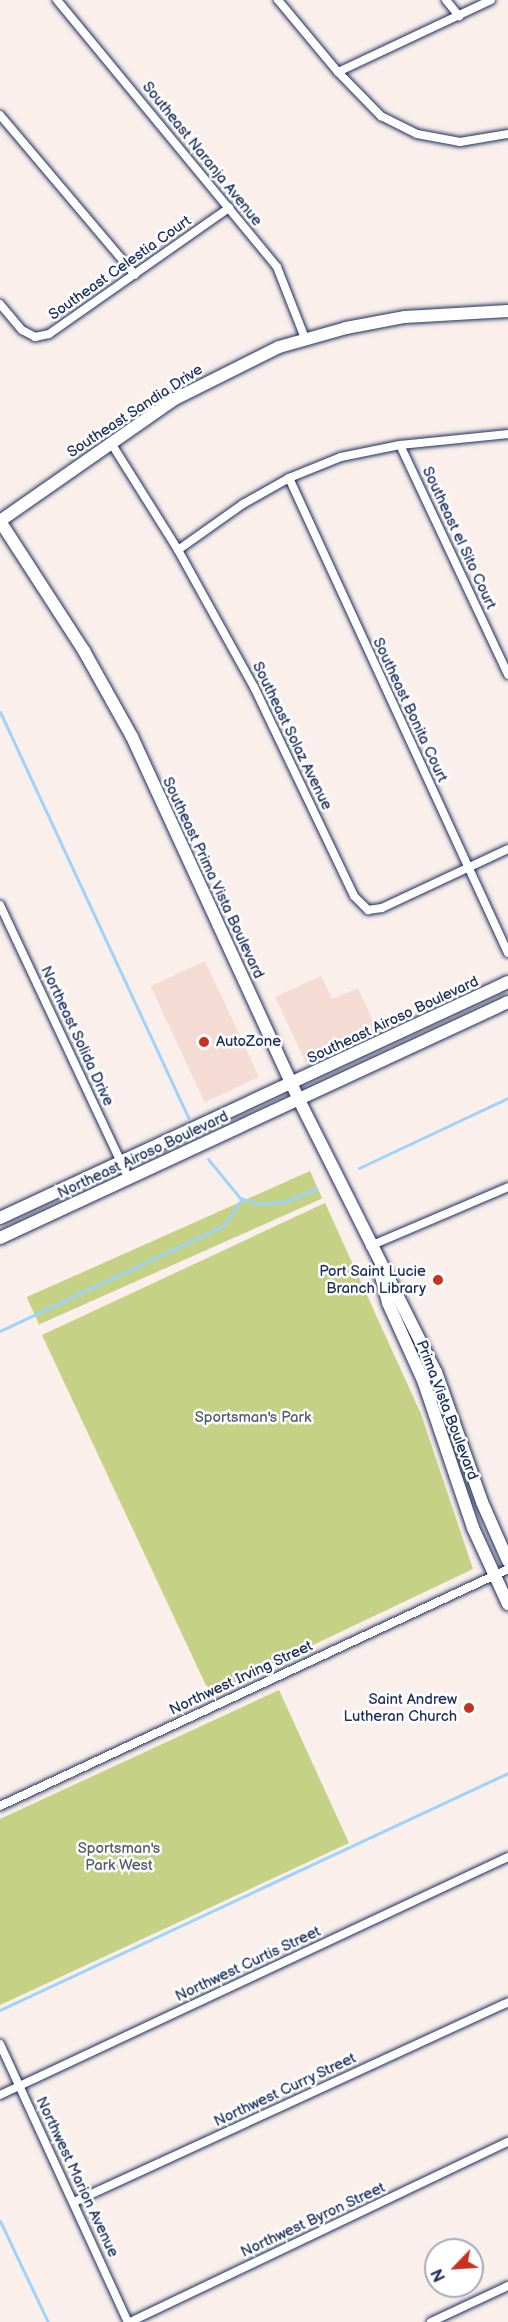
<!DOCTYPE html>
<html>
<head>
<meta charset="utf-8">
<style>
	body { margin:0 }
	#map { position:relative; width:508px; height:2322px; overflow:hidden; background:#faefeb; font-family:"Balsamiq Sans",sans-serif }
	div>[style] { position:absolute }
	.built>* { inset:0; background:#f4dbd3; transform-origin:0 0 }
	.green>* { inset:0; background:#c5d184; transform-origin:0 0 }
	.stream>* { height:3px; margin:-1.5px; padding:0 1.5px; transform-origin:1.5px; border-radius:1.5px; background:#9ed3fc }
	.roads { filter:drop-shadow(0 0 2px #1b2f5e) drop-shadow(0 0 2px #1b2f5e) }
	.street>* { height:8px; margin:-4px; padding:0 4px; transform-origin:4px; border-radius:4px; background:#fff }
	.secondary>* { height:12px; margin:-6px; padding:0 6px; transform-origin:6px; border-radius:6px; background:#fff }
	.dots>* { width:16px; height:16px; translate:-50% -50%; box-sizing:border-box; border:3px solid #fff; border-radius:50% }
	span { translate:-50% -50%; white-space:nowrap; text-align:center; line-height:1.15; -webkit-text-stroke:5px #fff; paint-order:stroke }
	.street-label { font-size:15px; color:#1b2f5e }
	.poi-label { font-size:15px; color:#1b2f5e }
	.left { translate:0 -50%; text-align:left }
	.right { translate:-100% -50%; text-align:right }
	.park-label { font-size:15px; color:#4e6069 }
	.north { position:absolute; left:424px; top:2238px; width:60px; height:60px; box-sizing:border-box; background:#fff; border:2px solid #a4acbf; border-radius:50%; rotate:245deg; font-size:16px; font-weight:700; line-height:24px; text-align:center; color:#1b2f5e }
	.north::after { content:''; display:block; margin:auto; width:21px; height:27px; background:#c8321e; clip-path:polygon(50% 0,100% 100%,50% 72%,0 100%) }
</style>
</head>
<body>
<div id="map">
	<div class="built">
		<i style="left:205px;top:961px;width:128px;height:60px;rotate:65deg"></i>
		<i style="clip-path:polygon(321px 976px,332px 999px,358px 988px,377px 1030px,306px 1063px,275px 997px)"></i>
	</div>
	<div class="green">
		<i style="left:310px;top:1171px;width:30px;height:310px;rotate:66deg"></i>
		<i style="clip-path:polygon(325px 1203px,421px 1414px,473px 1569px,210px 1694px,42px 1335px)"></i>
		<i style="clip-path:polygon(279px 1690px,349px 1843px,0 2005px,0 1819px)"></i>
	</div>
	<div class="stream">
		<i style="left:0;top:712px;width:447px;rotate:65.1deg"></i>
		<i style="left:208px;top:1159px;width:50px;rotate:50.6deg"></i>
		<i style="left:240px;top:1198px;width:20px;rotate:18deg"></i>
		<i style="left:259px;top:1204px;width:25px;rotate:-5deg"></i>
		<i style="left:284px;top:1202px;width:35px;rotate:-22deg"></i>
		<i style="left:359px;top:1168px;width:165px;rotate:-25.2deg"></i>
		<i style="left:0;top:1331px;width:238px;rotate:-25.2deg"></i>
		<i style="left:215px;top:1230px;width:10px;rotate:-29deg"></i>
		<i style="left:224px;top:1225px;width:32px;rotate:-56deg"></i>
		<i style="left:0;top:2010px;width:561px;rotate:-25.01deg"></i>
		<i style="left:0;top:2221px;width:112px;rotate:64.6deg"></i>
	</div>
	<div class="roads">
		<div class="street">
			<i style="left:57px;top:0;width:346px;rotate:50.5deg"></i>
			<i style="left:277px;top:267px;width:76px;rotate:68.5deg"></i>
			<i style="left:278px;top:0;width:94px;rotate:50.2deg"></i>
			<i style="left:338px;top:72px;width:62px;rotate:45.7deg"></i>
			<i style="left:381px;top:116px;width:40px;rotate:26.6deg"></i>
			<i style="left:417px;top:134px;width:44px;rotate:10.5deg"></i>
			<i style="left:460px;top:142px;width:49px;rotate:-9.5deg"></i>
			<i style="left:446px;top:0;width:21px;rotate:51deg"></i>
			<i style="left:338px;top:72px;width:169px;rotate:-25.2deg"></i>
			<i style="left:0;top:115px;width:209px;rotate:49.8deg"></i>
			<i style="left:0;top:304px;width:34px;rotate:50deg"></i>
			<i style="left:22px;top:330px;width:15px;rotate:28deg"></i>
			<i style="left:35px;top:337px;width:14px;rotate:-12deg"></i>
			<i style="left:49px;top:334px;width:220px;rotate:-35deg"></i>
			<i style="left:111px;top:443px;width:126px;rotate:57.9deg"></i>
			<i style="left:178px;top:550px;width:157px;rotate:61deg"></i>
			<i style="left:254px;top:687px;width:232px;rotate:64.4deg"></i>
			<i style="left:354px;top:896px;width:20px;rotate:45deg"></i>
			<i style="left:368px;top:910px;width:14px;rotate:-8deg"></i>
			<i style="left:382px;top:908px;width:139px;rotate:-25.1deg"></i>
			<i style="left:400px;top:445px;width:254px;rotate:64.8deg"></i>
			<i style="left:289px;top:478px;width:523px;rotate:65.25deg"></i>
			<i style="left:178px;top:550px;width:80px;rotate:-35.3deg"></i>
			<i style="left:243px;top:504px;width:53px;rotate:-29.5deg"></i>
			<i style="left:289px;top:478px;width:56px;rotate:-22deg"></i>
			<i style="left:341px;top:457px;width:60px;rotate:-11.5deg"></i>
			<i style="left:400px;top:445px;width:109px;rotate:-5.8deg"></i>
			<i style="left:0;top:905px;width:303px;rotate:64.8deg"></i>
			<i style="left:370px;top:1246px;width:150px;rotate:-23.1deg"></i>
			<i style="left:0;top:1806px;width:561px;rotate:-25.01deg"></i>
			<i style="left:0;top:2044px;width:306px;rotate:65.3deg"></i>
			<i style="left:0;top:2095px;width:561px;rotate:-25.1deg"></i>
			<i style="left:74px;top:2202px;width:478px;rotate:-24.7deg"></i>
			<i style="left:130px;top:2322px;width:419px;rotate:-25.5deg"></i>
			<i style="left:431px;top:2322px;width:85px;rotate:-25.1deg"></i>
		</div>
		<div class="secondary">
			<i style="left:0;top:521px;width:155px;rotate:57.1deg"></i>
			<i style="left:84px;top:651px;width:98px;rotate:60.8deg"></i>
			<i style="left:132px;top:737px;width:400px;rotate:65.3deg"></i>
			<i style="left:299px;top:1100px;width:305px;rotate:63.3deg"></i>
			<i style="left:436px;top:1372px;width:138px;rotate:70.5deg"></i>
			<i style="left:482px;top:1502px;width:64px;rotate:66.2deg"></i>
			<i style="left:0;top:521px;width:213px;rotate:-34.9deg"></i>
			<i style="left:175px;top:399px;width:116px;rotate:-26.6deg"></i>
			<i style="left:279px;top:347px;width:70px;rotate:-15.8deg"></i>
			<i style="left:346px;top:328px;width:60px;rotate:-10.6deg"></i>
			<i style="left:405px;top:317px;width:103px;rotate:-3.3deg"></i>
			<i style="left:0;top:1218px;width:560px;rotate:-24.92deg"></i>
			<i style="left:0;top:1238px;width:560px;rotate:-24.92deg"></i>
			<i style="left:379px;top:1269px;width:35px;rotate:75deg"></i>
			<i style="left:388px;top:1303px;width:85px;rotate:65.6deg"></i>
			<i style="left:423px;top:1380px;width:156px;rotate:71.3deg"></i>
			<i style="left:473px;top:1528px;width:84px;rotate:65.3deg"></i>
		</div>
	</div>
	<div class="dots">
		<i style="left:204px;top:1042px;background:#c8321e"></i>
		<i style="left:438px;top:1280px;background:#c8321e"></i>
		<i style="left:469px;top:1708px;background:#c8321e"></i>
	</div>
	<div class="street-label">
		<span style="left:202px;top:154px;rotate:51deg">Southeast Naranja Avenue</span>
		<span style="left:120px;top:268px;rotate:-35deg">Southeast Celestia Court</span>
		<span style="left:135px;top:411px;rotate:-33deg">Southeast Sandia Drive</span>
		<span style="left:459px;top:538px;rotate:65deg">Southeast el Sito Court</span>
		<span style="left:410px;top:710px;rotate:65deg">Southeast Bonita Court</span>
		<span style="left:292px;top:736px;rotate:64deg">Southeast Solaz Avenue</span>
		<span style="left:213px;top:878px;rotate:65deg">Southeast Prima Vista Boulevard</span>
		<span style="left:393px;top:1020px;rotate:-25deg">Southeast Airoso Boulevard</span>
		<span style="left:77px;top:1036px;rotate:65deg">Northeast Solida Drive</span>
		<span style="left:143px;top:1155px;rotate:-25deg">Northeast Airoso Boulevard</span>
		<span style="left:447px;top:1410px;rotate:69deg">Prima Vista Boulevard</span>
		<span style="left:241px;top:1678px;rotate:-25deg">Northwest Irving Street</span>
		<span style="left:248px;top:1964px;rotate:-25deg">Northwest Curtis Street</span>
		<span style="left:285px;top:2090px;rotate:-25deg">Northwest Curry Street</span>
		<span style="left:77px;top:2177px;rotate:65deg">Northwest Marion Avenue</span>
		<span style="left:313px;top:2220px;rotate:-25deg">Northwest Byron Street</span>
	</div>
	<div class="poi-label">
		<span class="left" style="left:216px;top:1042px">AutoZone</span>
		<span class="right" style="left:426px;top:1280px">Port Saint Lucie<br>Branch Library</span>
		<span class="right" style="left:457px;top:1708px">Saint Andrew<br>Lutheran Church</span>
	</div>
	<div class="park-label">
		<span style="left:253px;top:1418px">Sportsman's Park</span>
		<span style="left:119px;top:1857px">Sportsman's<br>Park West</span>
	</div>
	<div class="north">N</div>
</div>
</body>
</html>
